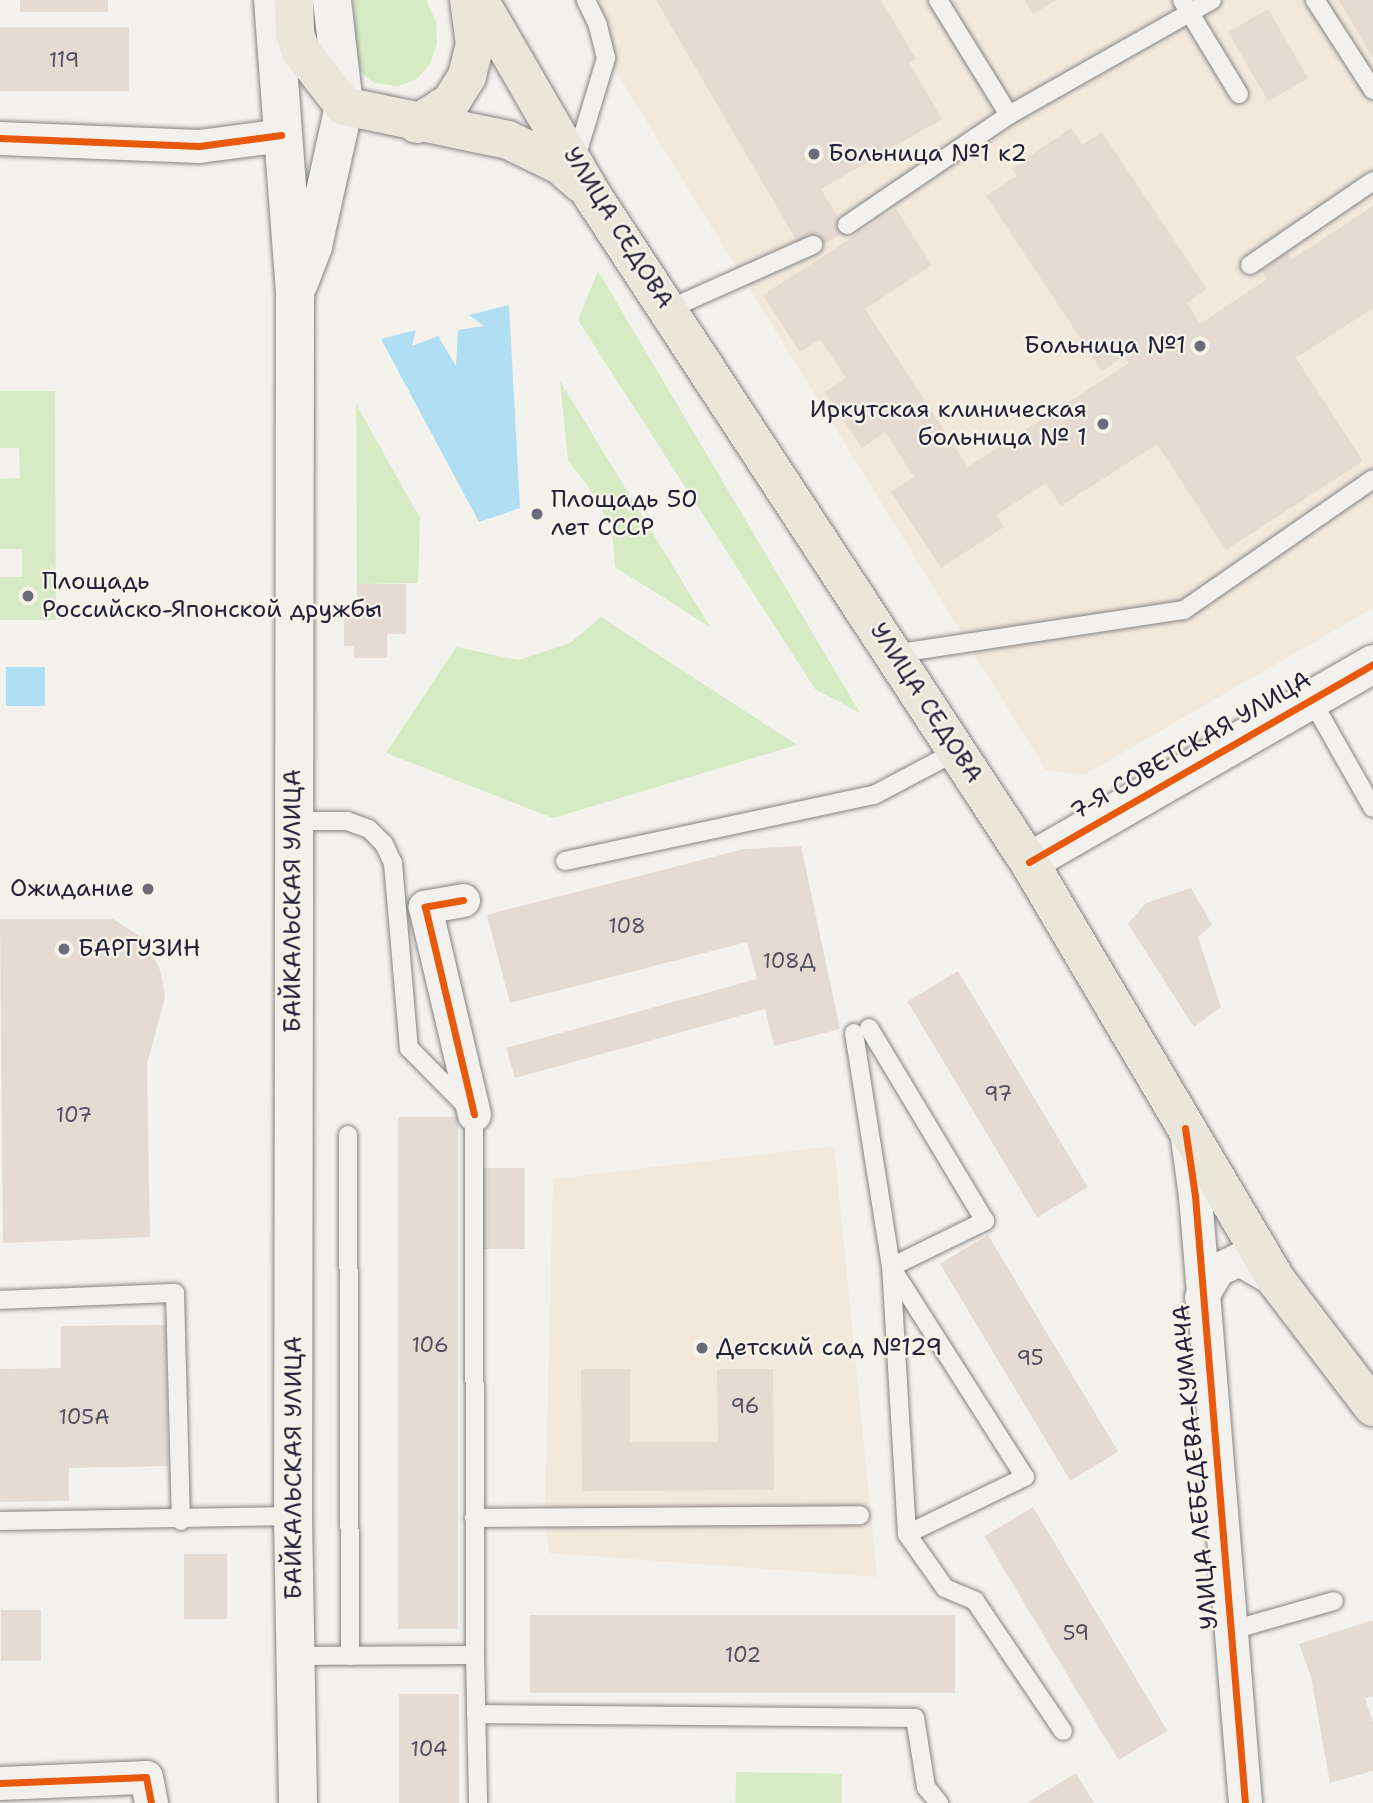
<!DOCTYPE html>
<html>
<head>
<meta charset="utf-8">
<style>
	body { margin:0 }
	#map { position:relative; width:1373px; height:1803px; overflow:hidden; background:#f4f2ec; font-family:"Shantell Sans",sans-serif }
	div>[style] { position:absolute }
	.built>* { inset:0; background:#f2e8dc }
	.green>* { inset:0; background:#d6ebc3; transform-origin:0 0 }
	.water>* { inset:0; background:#b0def2; transform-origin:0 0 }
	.building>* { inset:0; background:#e5dbd2; transform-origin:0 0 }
	.roads { filter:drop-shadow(0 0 2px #858486) drop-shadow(0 0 2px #858486) }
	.lane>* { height:18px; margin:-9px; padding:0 9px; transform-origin:9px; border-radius:9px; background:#f2f1ed }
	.street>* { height:33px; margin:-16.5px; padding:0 16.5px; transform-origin:16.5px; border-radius:16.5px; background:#f2f1ed }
	.secondary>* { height:38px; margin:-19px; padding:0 19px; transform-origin:19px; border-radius:19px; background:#f2f1ed }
	.primary>* { height:38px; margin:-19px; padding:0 19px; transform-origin:19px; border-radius:19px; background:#ebe6da }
	.cycleway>* { height:7px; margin:-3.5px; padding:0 3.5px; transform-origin:3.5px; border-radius:3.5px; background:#e8590c }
	.dots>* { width:19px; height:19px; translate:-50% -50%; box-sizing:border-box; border:4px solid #f7f3e8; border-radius:50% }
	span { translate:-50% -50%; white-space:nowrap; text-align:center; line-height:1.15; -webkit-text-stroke:5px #f7f3e8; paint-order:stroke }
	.number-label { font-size:21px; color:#545162 }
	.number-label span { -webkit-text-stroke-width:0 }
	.poi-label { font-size:24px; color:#22223b }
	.left { translate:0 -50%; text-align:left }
	.right { translate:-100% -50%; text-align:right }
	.street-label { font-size:24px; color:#22223b }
</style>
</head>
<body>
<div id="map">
	<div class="built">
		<i style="clip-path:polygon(572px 0,1373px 0,1373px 608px,1084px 775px,1046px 770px)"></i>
		<i style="clip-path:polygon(834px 1146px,877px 1577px,549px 1553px,545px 1516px,553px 1179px)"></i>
	</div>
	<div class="green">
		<i style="clip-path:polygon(353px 0,426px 0,436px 22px,437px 44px,430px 64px,417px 79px,398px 86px,374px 83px,364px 75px,356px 61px)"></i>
		<i style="clip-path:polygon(598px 271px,860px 713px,815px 689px,578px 320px)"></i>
		<i style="clip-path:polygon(560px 381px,710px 627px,615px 567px,612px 529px,595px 496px,568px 460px)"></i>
		<i style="clip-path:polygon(0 391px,55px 391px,56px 620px,0 620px,0 577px,22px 577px,22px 549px,0 549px,0 479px,20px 478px,19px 448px,0 448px)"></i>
		<i style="clip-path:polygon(356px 404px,420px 518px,418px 583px,357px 584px)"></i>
		<i style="clip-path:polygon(601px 617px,797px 745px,553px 818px,386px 753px,456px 647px,519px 660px,570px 643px)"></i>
		<i style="left:736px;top:1772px;width:106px;height:31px;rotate:1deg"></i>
	</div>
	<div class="water">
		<i style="clip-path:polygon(509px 305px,520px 508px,479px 522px,381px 339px,416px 330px,412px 346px,438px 336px,456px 366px,458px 330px,484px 326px,469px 315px)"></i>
		<i style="left:45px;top:667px;width:39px;height:39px;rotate:90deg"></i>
	</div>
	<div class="building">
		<i style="left:20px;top:0;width:88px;height:12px"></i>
		<i style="clip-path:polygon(656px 0,881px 0,916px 59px,909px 63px,942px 119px,821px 189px,846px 231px,805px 255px)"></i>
		<i style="clip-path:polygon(1025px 0,1056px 0,1033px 14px)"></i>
		<i style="clip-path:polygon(1339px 0,1373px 0,1373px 58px)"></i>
		<i style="left:1268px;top:9px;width:80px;height:46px;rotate:60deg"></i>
		<i style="left:0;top:27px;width:129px;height:64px"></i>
		<i style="clip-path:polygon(1071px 128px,1082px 145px,1102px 132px,1207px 289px,1187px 303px,1200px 324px,1267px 279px,1261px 270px,1287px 253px,1291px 260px,1373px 206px,1373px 308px,1296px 358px,1363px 461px,1226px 550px,1157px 444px,1061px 506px,1046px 483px,996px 515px,1004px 527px,941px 568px,891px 492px,914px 477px,885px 432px,862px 448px,825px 392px,846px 378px,820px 339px,800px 352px,763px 295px,896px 209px,932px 265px,865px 309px,968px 467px,1129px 363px,1124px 356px,1102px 371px,986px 196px,1017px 176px,1012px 168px)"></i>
		<i style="clip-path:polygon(357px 584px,406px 584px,406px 634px,387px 634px,387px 658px,354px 658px,354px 646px,344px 646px,344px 604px,357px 604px)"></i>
		<i style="clip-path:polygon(801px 846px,840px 1029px,774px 1046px,765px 1009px,515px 1078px,506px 1048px,757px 979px,747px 942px,510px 1003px,487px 915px,744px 849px)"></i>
		<i style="clip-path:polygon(1191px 888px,1212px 925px,1198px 937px,1221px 1007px,1194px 1027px,1128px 924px,1146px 903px)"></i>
		<i style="clip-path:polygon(0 919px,113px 919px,144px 939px,161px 972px,165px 997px,147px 1064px,150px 1237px,3px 1243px)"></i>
		<i style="left:958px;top:971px;width:252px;height:59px;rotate:59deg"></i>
		<i style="left:458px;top:1117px;width:512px;height:60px;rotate:90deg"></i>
		<i style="left:525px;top:1168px;width:81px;height:42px;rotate:90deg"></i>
		<i style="left:988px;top:1235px;width:253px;height:56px;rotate:59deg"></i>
		<i style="clip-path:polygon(166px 1325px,168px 1466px,69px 1468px,69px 1501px,0 1502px,0 1369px,61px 1368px,61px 1326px)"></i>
		<i style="clip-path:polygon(581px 1369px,630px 1369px,630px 1442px,718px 1442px,717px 1369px,773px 1369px,774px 1490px,582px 1491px)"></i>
		<i style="left:1033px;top:1507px;width:261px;height:57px;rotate:59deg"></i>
		<i style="left:184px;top:1554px;width:43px;height:65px"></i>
		<i style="left:1px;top:1610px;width:40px;height:51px"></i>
		<i style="left:955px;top:1615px;width:78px;height:425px;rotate:90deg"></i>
		<i style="clip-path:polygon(1373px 1620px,1373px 1696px,1365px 1698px,1373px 1723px,1373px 1771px,1330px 1783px,1311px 1677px,1299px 1644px)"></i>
		<i style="left:399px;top:1694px;width:60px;height:109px"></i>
		<i style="clip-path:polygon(1076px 1773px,1094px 1803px,1027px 1803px)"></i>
	</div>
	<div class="roads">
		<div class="lane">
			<i style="left:1182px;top:0;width:110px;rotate:58.8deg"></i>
			<i style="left:1315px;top:0;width:107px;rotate:57.2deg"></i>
			<i style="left:1009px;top:115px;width:233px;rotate:-29.5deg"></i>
			<i style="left:575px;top:161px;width:108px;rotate:-73.2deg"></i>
			<i style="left:606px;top:58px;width:34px;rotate:-104deg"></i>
			<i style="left:598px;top:25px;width:28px;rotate:-116deg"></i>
			<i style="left:847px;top:225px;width:196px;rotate:-34.2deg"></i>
			<i style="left:1009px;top:115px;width:135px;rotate:-121.7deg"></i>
			<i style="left:1250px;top:265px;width:149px;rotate:-34.3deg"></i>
			<i style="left:669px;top:309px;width:158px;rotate:-24deg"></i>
			<i style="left:893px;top:654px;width:294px;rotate:-8.6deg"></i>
			<i style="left:1184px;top:610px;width:230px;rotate:-34.7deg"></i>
			<i style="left:1311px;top:699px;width:125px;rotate:60.4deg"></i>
			<i style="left:293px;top:821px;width:54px"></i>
			<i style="left:347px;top:821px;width:23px;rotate:20deg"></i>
			<i style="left:369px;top:829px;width:21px;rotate:45deg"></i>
			<i style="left:384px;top:844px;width:21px;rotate:65deg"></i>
			<i style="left:393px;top:863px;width:186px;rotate:85.1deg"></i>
			<i style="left:409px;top:1048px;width:93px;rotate:45.4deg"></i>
			<i style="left:474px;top:1114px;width:541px;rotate:89.89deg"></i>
			<i style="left:475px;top:1655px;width:180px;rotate:179.7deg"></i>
			<i style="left:565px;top:861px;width:316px;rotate:-12.1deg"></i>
			<i style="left:874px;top:795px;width:94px;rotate:-27.9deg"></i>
			<i style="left:854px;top:1033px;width:237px;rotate:81deg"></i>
			<i style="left:891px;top:1267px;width:105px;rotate:-26.1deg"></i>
			<i style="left:985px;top:1221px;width:225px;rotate:-121deg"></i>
			<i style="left:348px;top:1135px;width:521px;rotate:89.78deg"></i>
			<i style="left:891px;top:1267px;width:249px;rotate:57.5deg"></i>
			<i style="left:1025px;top:1477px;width:131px;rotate:154.2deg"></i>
			<i style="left:907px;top:1534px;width:267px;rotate:-93.4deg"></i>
			<i style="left:0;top:1300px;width:175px;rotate:-2.3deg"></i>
			<i style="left:175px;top:1293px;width:228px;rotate:88.5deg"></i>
			<i style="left:474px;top:1518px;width:386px;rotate:-0.4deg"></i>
			<i style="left:0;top:1521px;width:293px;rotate:-1deg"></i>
			<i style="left:907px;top:1534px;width:66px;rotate:54.9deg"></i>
			<i style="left:945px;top:1588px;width:33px;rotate:23deg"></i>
			<i style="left:975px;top:1601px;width:157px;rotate:55.9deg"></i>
			<i style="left:1229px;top:1631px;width:109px;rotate:-15.9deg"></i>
			<i style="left:475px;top:1655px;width:148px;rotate:88.8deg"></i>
			<i style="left:476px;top:1714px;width:439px;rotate:0.5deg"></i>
			<i style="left:915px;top:1718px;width:70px;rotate:80.9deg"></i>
			<i style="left:926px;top:1787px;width:21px;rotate:51deg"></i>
		</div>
		<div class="street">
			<i style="left:0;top:138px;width:199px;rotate:2.3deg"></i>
			<i style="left:199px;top:146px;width:83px;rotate:-7.6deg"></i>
			<i style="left:463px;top:900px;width:39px;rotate:170deg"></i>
			<i style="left:425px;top:907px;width:213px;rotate:76.7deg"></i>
			<i style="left:1186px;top:1131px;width:66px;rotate:82.1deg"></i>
			<i style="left:1195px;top:1196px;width:609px;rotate:85.29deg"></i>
			<i style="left:1201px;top:1297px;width:33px;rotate:-59deg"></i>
			<i style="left:1218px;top:1269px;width:23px;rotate:-25deg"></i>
			<i style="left:1239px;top:1259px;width:43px;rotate:29.6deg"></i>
			<i style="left:0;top:1783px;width:146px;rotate:-2.4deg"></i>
			<i style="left:146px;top:1777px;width:26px;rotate:79deg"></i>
		</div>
		<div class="secondary">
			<i style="left:273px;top:0;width:296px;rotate:85.7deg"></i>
			<i style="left:295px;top:295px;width:1221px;rotate:90.09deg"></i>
			<i style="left:293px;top:1516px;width:287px;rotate:89deg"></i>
			<i style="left:299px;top:283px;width:40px;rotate:-69deg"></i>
			<i style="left:313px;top:246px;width:143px;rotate:-77.5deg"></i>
			<i style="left:344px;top:106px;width:107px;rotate:-96.5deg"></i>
			<i style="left:1029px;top:862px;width:397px;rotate:-29.9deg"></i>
		</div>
		<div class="primary">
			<i style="left:294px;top:0;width:34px;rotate:88deg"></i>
			<i style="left:295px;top:34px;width:18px;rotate:71deg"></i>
			<i style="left:301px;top:51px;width:70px;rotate:52deg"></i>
			<i style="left:344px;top:106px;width:167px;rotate:11.7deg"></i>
			<i style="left:508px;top:140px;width:58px;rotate:25.7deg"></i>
			<i style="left:560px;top:165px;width:28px;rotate:41deg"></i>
			<i style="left:479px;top:0;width:229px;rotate:59.9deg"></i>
			<i style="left:594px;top:198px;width:794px;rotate:56.77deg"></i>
			<i style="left:1029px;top:862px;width:486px;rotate:59.4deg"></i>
			<i style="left:1276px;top:1280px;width:160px;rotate:52.6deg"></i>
			<i style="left:417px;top:124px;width:40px;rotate:-32.9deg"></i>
			<i style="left:451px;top:102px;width:31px;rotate:-58deg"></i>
			<i style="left:467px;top:76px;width:33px;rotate:-76deg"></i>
			<i style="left:475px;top:44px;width:44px;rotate:-97.8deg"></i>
		</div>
	</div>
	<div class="cycleway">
		<i style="left:0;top:138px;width:199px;rotate:2.3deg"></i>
		<i style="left:199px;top:146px;width:83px;rotate:-7.6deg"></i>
		<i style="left:1029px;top:862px;width:397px;rotate:-29.9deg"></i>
		<i style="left:463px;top:900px;width:39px;rotate:170deg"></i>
		<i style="left:425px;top:907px;width:213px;rotate:76.7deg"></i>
		<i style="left:1185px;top:1128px;width:69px;rotate:81.6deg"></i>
		<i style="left:1195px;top:1196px;width:609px;rotate:85.29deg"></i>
		<i style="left:0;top:1783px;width:146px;rotate:-2.4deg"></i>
		<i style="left:146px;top:1777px;width:26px;rotate:79deg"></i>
	</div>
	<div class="dots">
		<i style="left:814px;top:154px;background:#6c6b79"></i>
		<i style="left:1200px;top:346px;background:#6c6b79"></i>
		<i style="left:1103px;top:424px;background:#6c6b79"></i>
		<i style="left:537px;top:514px;background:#6c6b79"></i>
		<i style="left:28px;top:596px;background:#6c6b79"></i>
		<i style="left:148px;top:889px;background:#6c6b79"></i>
		<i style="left:64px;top:949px;background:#6c6b79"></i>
		<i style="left:702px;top:1348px;background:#6c6b79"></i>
	</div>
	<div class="number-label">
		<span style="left:64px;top:60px">119</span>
		<span style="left:627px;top:926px">108</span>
		<span style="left:789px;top:961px">108Д</span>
		<span style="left:998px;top:1094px">97</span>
		<span style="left:74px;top:1115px">107</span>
		<span style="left:430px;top:1345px">106</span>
		<span style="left:1030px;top:1358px">95</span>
		<span style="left:745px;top:1406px">96</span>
		<span style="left:84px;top:1417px">105А</span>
		<span style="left:1076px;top:1633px">59</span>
		<span style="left:743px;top:1655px">102</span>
		<span style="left:429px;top:1749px">104</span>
	</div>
	<div class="poi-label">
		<span class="left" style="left:828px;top:154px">Больница №1 к2</span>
		<span class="right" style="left:1186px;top:346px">Больница №1</span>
		<span class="right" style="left:1087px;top:424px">Иркутская клиническая<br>больница № 1</span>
		<span class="left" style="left:551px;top:514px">Площадь 50<br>лет СССР</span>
		<span class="left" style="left:42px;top:596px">Площадь<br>Российско-Японской дружбы</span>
		<span class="right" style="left:134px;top:889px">Ожидание</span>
		<span class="left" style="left:78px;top:949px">БАРГУЗИН</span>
		<span class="left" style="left:716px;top:1348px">Детский сад №129</span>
	</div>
	<div class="street-label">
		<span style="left:618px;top:228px;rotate:58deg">УЛИЦА СЕДОВА</span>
		<span style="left:926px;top:703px;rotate:57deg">УЛИЦА СЕДОВА</span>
		<span style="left:1191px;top:746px;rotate:-30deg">7-Я СОВЕТСКАЯ УЛИЦА</span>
		<span style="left:293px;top:901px;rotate:-90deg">БАЙКАЛЬСКАЯ УЛИЦА</span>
		<span style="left:1196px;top:1467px;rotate:-95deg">УЛИЦА ЛЕБЕДЕВА-КУМАЧА</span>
		<span style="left:294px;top:1468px;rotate:-90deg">БАЙКАЛЬСКАЯ УЛИЦА</span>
	</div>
</div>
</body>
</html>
